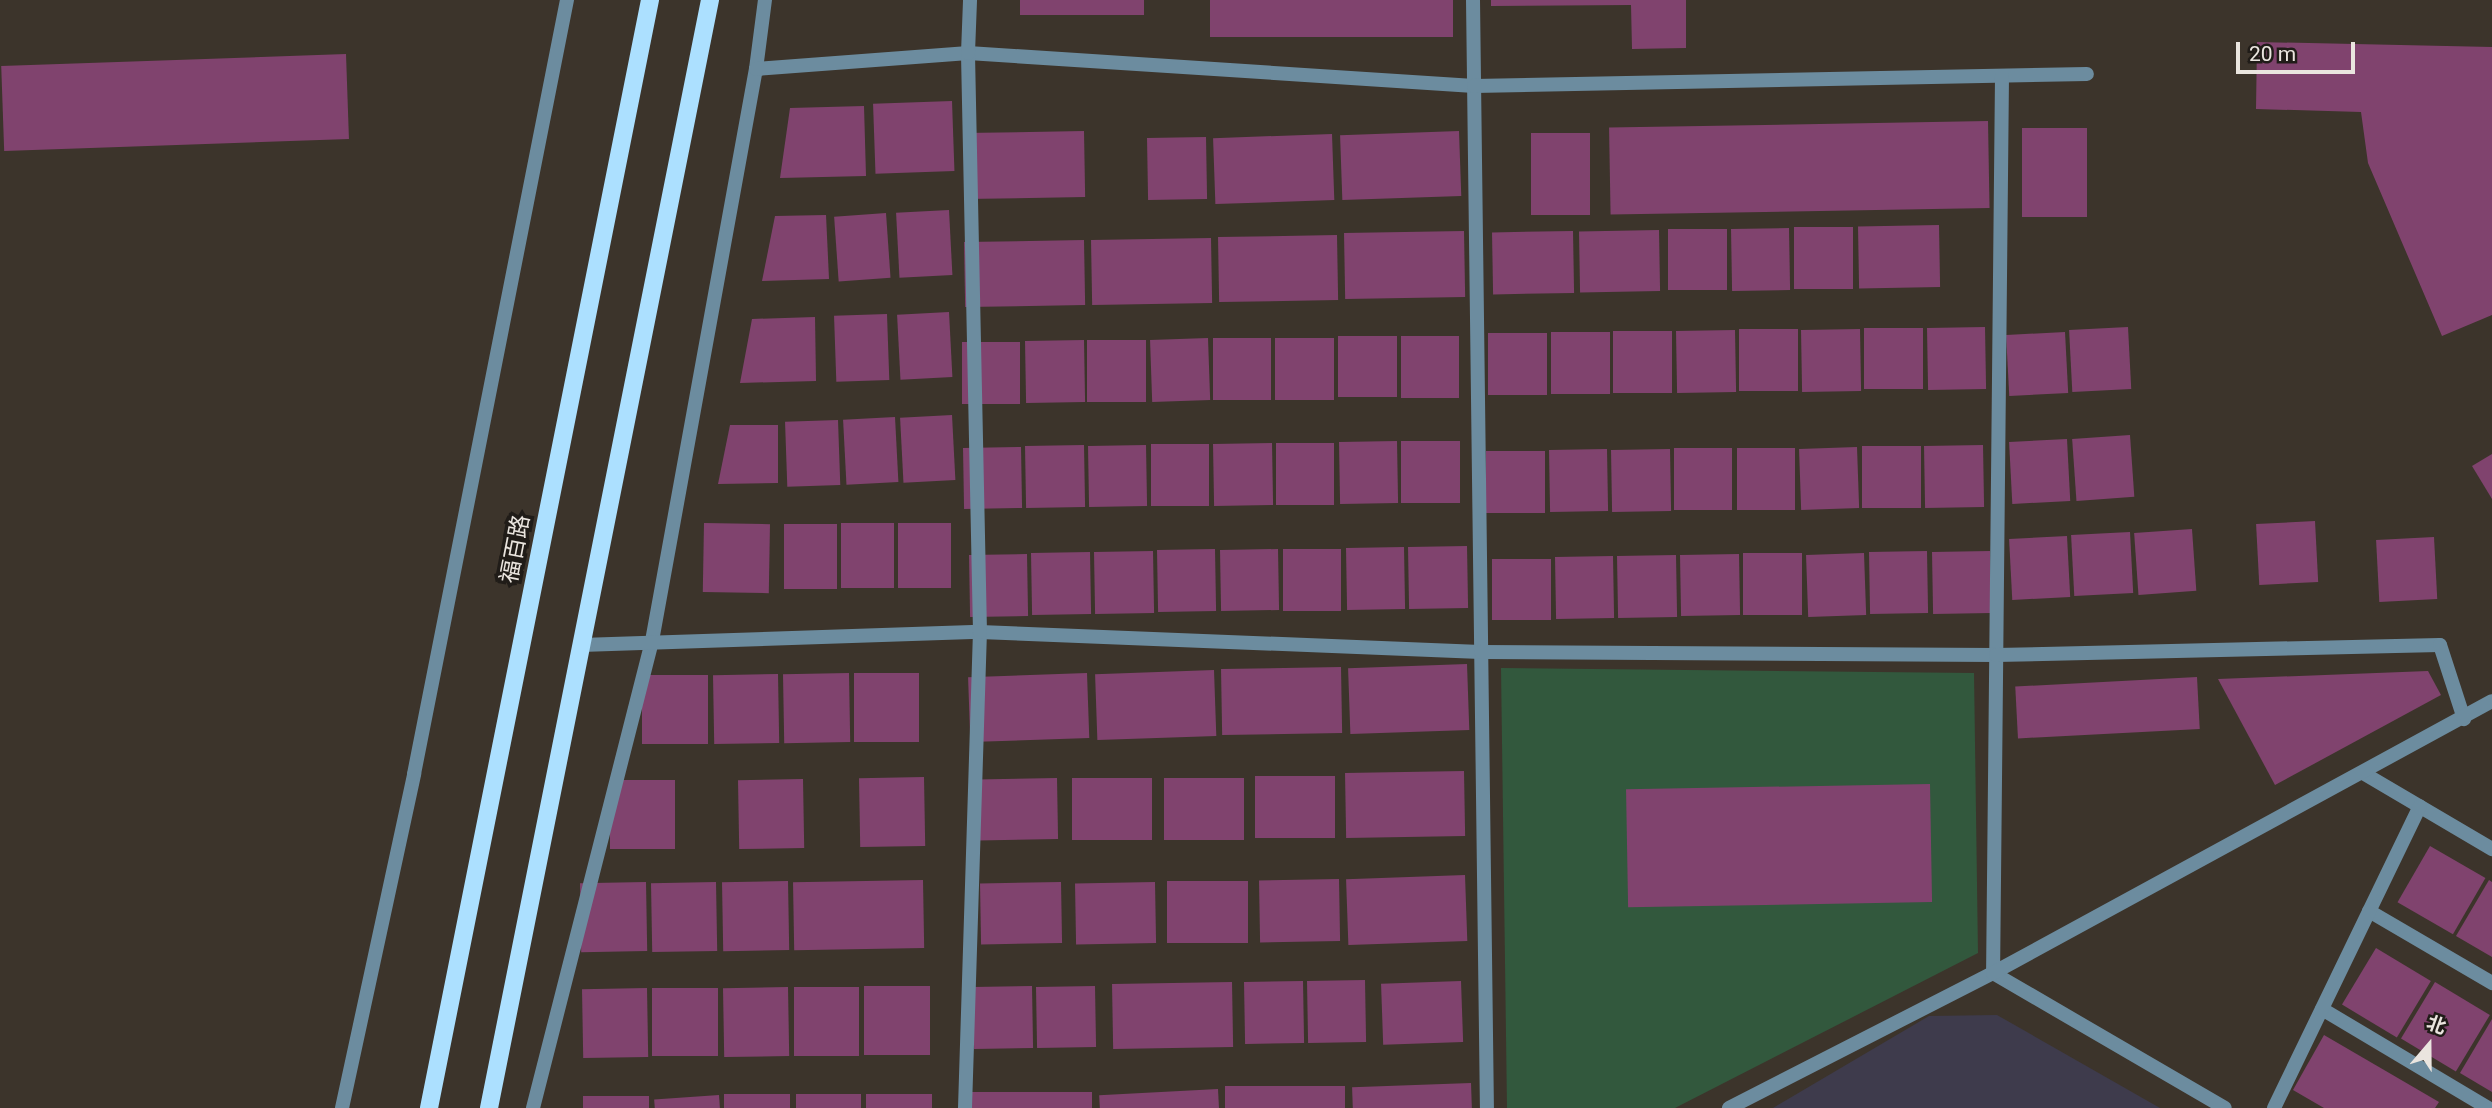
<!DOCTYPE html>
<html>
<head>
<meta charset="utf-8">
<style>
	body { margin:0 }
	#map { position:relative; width:2492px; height:1108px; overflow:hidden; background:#3c342b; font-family:Roboto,"Noto Sans SC",sans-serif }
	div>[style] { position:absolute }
	.education>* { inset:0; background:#3e3b4c }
	.green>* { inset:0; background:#32583d }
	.building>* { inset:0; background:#80436e; transform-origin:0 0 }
	.service>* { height:14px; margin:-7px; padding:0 7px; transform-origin:7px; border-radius:7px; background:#6c8c9f }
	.minor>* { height:14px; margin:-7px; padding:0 7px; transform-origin:7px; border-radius:7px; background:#6c8c9f }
	.primary>* { height:18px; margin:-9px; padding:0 9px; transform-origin:9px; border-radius:9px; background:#ace0ff }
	span { translate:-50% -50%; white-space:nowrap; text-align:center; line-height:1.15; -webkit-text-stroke:7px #201c18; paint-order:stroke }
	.street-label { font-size:23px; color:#eae5df }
	.north { position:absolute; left:2394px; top:1010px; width:70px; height:70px; -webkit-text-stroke:5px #201c18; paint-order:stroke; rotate:20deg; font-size:19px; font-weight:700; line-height:28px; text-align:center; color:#eae5df }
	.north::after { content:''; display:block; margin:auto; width:24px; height:32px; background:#eae5df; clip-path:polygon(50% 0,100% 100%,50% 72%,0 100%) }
	.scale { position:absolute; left:2236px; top:42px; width:119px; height:32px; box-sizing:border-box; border:4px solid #eae5df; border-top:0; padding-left:9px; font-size:21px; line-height:24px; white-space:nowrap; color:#eae5df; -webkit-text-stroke:5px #201c18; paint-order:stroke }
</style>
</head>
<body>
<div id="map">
	<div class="education">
		<i style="clip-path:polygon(1997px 1015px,2160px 1108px,1773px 1108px,1929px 1016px)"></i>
	</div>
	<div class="green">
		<i style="clip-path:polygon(1501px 668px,1974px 673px,1978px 953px,1675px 1108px,1507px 1108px)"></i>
	</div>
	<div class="building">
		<i style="left:1020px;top:0;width:124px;height:15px"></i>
		<i style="left:1210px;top:0;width:243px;height:37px"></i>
		<i style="clip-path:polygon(1491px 0,1686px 0,1686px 48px,1632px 49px,1631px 5px,1491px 6px)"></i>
		<i style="clip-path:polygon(2257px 42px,2492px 47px,2492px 315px,2442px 336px,2368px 163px,2361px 112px,2256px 109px)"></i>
		<i style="left:346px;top:54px;width:85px;height:345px;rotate:88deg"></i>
		<i style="left:952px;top:101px;width:70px;height:79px;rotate:88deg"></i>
		<i style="clip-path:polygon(864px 106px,866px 176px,780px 178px,790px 108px)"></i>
		<i style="left:1988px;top:121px;width:87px;height:379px;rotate:89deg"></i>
		<i style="left:2022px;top:128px;width:65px;height:89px"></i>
		<i style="left:1084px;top:131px;width:66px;height:120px;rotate:89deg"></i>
		<i style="left:1459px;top:131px;width:65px;height:119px;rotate:88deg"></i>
		<i style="left:1531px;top:133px;width:59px;height:82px"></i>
		<i style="left:1332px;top:134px;width:66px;height:119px;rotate:88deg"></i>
		<i style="left:1206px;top:137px;width:62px;height:59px;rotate:89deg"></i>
		<i style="left:949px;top:210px;width:65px;height:53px;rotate:87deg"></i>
		<i style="left:886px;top:213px;width:65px;height:52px;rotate:86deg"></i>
		<i style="clip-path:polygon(826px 215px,829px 279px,762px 281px,775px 216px)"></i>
		<i style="left:1939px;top:225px;width:62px;height:81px;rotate:89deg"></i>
		<i style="left:1794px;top:227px;width:59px;height:62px"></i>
		<i style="left:1789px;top:228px;width:62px;height:58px;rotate:89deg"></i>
		<i style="left:1668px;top:229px;width:59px;height:61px"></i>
		<i style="left:1659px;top:230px;width:61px;height:80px;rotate:89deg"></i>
		<i style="left:1464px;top:231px;width:66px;height:120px;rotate:89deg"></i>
		<i style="left:1573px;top:231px;width:62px;height:81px;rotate:89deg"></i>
		<i style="left:1337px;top:235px;width:65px;height:119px;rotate:89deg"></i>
		<i style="left:1211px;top:238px;width:65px;height:120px;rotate:89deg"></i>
		<i style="left:1084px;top:240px;width:65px;height:120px;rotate:89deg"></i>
		<i style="left:949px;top:312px;width:65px;height:52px;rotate:87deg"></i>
		<i style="left:887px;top:314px;width:66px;height:53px;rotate:88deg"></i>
		<i style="clip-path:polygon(815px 317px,816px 381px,740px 383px,752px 319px)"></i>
		<i style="left:1985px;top:327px;width:62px;height:58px;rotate:89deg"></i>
		<i style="left:2128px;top:327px;width:62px;height:59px;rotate:87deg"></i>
		<i style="left:1923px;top:328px;width:61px;height:59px;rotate:90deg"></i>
		<i style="left:1798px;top:329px;width:62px;height:59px;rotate:90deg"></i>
		<i style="left:1860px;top:329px;width:62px;height:59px;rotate:89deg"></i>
		<i style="left:1735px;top:330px;width:62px;height:59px;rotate:89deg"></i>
		<i style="left:1672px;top:331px;width:62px;height:59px;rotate:90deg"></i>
		<i style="left:1551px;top:332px;width:59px;height:62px"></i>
		<i style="left:2065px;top:332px;width:61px;height:59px;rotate:87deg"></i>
		<i style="left:1547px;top:333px;width:62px;height:59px;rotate:90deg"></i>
		<i style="left:1397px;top:336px;width:61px;height:59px;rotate:90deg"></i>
		<i style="left:1401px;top:336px;width:58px;height:62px"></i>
		<i style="left:1208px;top:338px;width:62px;height:58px;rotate:88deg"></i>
		<i style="left:1213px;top:338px;width:58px;height:62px"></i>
		<i style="left:1275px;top:338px;width:59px;height:62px"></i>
		<i style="left:1084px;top:340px;width:62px;height:59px;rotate:89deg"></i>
		<i style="left:1087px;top:340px;width:59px;height:62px"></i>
		<i style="left:962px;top:342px;width:58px;height:62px"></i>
		<i style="left:952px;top:415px;width:65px;height:52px;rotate:87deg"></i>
		<i style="left:895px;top:417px;width:65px;height:52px;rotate:87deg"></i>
		<i style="left:838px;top:420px;width:65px;height:53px;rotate:88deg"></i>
		<i style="clip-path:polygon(730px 425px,778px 425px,778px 483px,718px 484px)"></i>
		<i style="left:2130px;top:435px;width:62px;height:58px;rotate:86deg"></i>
		<i style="left:2067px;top:439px;width:62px;height:58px;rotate:87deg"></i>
		<i style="left:1397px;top:441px;width:62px;height:58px;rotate:89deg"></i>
		<i style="left:1401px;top:441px;width:59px;height:62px"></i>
		<i style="left:1272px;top:443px;width:62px;height:59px;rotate:89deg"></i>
		<i style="left:1276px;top:443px;width:58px;height:62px"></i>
		<i style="left:1151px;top:444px;width:58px;height:62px"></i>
		<i style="left:1084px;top:445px;width:62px;height:59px;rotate:89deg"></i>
		<i style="left:1146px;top:445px;width:61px;height:58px;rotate:89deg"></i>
		<i style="left:1983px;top:445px;width:62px;height:59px;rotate:89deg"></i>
		<i style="left:1862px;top:446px;width:59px;height:62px"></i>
		<i style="left:1021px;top:447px;width:61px;height:58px;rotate:89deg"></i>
		<i style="left:1857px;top:447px;width:61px;height:58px;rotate:88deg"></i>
		<i style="left:1674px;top:448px;width:58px;height:62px"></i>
		<i style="left:1737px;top:448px;width:58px;height:62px"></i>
		<i style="left:1607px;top:449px;width:62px;height:58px;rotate:89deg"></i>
		<i style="left:1670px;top:449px;width:62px;height:59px;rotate:89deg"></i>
		<i style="left:1545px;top:451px;width:62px;height:59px;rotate:90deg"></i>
		<i style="clip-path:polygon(2492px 454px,2492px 499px,2472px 466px)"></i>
		<i style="left:2315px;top:521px;width:61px;height:59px;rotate:87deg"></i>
		<i style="left:704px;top:523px;width:66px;height:69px;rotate:1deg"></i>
		<i style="left:841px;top:523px;width:53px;height:65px"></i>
		<i style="left:898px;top:523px;width:53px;height:65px"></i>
		<i style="left:784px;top:524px;width:53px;height:65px"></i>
		<i style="left:2192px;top:529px;width:62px;height:58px;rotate:86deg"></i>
		<i style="left:2130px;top:532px;width:61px;height:59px;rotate:87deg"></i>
		<i style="left:2067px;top:536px;width:61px;height:58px;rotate:87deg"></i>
		<i style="left:2434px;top:537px;width:62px;height:58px;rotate:87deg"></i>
		<i style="left:1467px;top:546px;width:62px;height:59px;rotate:89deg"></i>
		<i style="left:1404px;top:547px;width:62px;height:58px;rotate:89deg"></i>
		<i style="left:1215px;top:549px;width:62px;height:58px;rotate:89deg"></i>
		<i style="left:1278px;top:549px;width:61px;height:58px;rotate:89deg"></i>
		<i style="left:1283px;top:549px;width:58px;height:62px"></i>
		<i style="left:1153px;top:551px;width:62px;height:59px;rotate:89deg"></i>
		<i style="left:1927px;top:551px;width:62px;height:58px;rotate:89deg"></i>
		<i style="left:1990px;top:551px;width:62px;height:58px;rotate:89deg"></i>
		<i style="left:1090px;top:552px;width:62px;height:59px;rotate:89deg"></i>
		<i style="left:1802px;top:553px;width:62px;height:59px;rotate:90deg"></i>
		<i style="left:1864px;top:553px;width:62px;height:58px;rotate:88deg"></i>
		<i style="left:1027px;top:554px;width:62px;height:58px;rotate:89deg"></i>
		<i style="left:1739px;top:554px;width:61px;height:59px;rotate:89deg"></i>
		<i style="left:1676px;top:555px;width:62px;height:59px;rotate:89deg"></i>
		<i style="left:1613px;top:556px;width:62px;height:58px;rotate:89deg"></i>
		<i style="left:1492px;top:559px;width:59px;height:61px"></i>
		<i style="left:1467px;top:664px;width:66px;height:119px;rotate:88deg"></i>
		<i style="left:1341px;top:667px;width:66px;height:120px;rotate:89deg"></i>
		<i style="left:1214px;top:670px;width:66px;height:119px;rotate:88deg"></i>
		<i style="clip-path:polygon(2428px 671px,2441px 695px,2275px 785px,2218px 679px)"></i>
		<i style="left:849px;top:673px;width:69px;height:66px;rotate:89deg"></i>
		<i style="left:854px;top:673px;width:65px;height:69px"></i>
		<i style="left:1087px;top:673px;width:65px;height:119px;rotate:88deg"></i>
		<i style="left:778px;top:674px;width:69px;height:65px;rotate:89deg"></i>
		<i style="left:642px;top:675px;width:66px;height:69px"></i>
		<i style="left:2197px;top:677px;width:52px;height:182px;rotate:87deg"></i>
		<i style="left:1464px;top:771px;width:65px;height:119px;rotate:89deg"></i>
		<i style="left:1255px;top:776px;width:80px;height:62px"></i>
		<i style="left:924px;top:777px;width:69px;height:65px;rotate:89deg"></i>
		<i style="left:1057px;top:778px;width:61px;height:80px;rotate:89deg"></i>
		<i style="left:1072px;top:778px;width:80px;height:62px"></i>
		<i style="left:1164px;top:778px;width:80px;height:62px"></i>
		<i style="left:803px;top:779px;width:69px;height:65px;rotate:89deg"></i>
		<i style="left:610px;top:780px;width:65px;height:69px"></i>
		<i style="left:1930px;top:784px;width:118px;height:304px;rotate:89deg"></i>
		<i style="left:2430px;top:846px;width:64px;height:65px;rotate:30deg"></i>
		<i style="left:1465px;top:875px;width:66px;height:119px;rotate:88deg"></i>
		<i style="left:1339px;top:879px;width:62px;height:80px;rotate:89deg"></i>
		<i style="left:923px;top:880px;width:68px;height:130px;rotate:89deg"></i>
		<i style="clip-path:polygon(2489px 880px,2492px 882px,2492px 957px,2456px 936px)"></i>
		<i style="left:788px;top:881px;width:69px;height:66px;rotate:89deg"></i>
		<i style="left:1248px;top:881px;width:62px;height:81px;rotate:90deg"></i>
		<i style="left:646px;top:882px;width:69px;height:66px;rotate:89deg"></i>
		<i style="left:716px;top:882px;width:69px;height:65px;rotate:89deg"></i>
		<i style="left:1061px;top:882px;width:61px;height:81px;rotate:89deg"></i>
		<i style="left:1155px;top:882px;width:61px;height:80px;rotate:89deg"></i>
		<i style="left:2376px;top:948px;width:64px;height:66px;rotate:31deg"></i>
		<i style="left:1365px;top:980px;width:62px;height:58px;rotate:89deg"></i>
		<i style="left:1303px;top:981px;width:62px;height:59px;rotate:89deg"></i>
		<i style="left:1461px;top:981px;width:61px;height:80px;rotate:88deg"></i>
		<i style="left:1232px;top:982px;width:65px;height:120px;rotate:89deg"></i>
		<i style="left:2435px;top:982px;width:64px;height:66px;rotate:31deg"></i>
		<i style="left:930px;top:986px;width:69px;height:66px;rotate:90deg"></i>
		<i style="left:1032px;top:986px;width:62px;height:59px;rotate:89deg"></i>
		<i style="left:1095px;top:986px;width:61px;height:59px;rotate:89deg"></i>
		<i style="left:788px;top:987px;width:69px;height:65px;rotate:89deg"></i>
		<i style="left:794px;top:987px;width:65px;height:69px"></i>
		<i style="left:647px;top:988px;width:69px;height:65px;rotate:89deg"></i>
		<i style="left:718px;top:988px;width:68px;height:66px;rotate:90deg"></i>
		<i style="clip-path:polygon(2492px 1019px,2492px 1092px,2460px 1073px)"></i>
		<i style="clip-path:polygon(2324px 1035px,2439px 1102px,2435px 1108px,2324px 1108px,2293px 1090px)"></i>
		<i style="left:1471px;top:1083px;width:25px;height:119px;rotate:88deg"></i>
		<i style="left:1345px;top:1086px;width:22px;height:120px;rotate:90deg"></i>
		<i style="left:1218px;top:1089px;width:19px;height:119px;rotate:87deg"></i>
		<i style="left:1092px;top:1092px;width:16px;height:120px;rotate:90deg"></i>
		<i style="left:790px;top:1094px;width:14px;height:66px;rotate:90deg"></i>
		<i style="left:796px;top:1094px;width:65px;height:14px"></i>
		<i style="left:866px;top:1094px;width:66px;height:14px"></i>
		<i style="left:719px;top:1095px;width:13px;height:65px;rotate:86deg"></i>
		<i style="left:583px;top:1096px;width:66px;height:12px"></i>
	</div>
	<div class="service">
		<i style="left:342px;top:1108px;width:342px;rotate:-77.8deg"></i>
		<i style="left:414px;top:774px;width:789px;rotate:-78.82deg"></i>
		<i style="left:533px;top:1108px;width:482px;rotate:-75.7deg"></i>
		<i style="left:652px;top:641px;width:581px;rotate:-79.7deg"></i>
		<i style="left:756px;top:69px;width:70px;rotate:-82.6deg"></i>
	</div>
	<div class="minor">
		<i style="left:1473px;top:0;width:1108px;rotate:89.28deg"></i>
		<i style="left:756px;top:69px;width:213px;rotate:-4.3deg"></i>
		<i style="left:968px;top:53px;width:507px;rotate:3.73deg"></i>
		<i style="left:1474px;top:86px;width:613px;rotate:-1.12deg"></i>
		<i style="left:2002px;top:76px;width:897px;rotate:90.57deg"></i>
		<i style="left:1993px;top:973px;width:268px;rotate:30.2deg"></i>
		<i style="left:581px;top:645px;width:399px;rotate:-1.9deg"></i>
		<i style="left:980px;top:632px;width:501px;rotate:2.29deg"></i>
		<i style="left:1481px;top:652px;width:515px;rotate:0.33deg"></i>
		<i style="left:1996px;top:655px;width:444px;rotate:-1.3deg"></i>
		<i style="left:2440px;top:645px;width:78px;rotate:72deg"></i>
		<i style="left:2363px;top:773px;width:150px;rotate:30.5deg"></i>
		<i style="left:2369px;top:911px;width:143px;rotate:30.3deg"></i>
		<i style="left:2322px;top:1009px;width:193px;rotate:30.8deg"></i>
		<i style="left:965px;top:1108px;width:476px;rotate:-88.2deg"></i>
		<i style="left:980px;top:632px;width:579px;rotate:-91.19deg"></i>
		<i style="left:968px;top:53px;width:53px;rotate:-87.8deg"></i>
		<i style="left:1729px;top:1108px;width:297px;rotate:-27.1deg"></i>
		<i style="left:1993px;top:973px;width:568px;rotate:-28.59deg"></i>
		<i style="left:2274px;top:1108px;width:335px;rotate:-64.2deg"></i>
	</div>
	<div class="primary">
		<i style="left:429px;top:1108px;width:1130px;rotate:-78.72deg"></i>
		<i style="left:489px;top:1108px;width:1130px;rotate:-78.72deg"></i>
	</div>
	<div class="street-label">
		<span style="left:516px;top:549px;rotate:-79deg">福百路</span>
	</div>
	<div class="north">北</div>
	<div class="scale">20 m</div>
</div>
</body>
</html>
